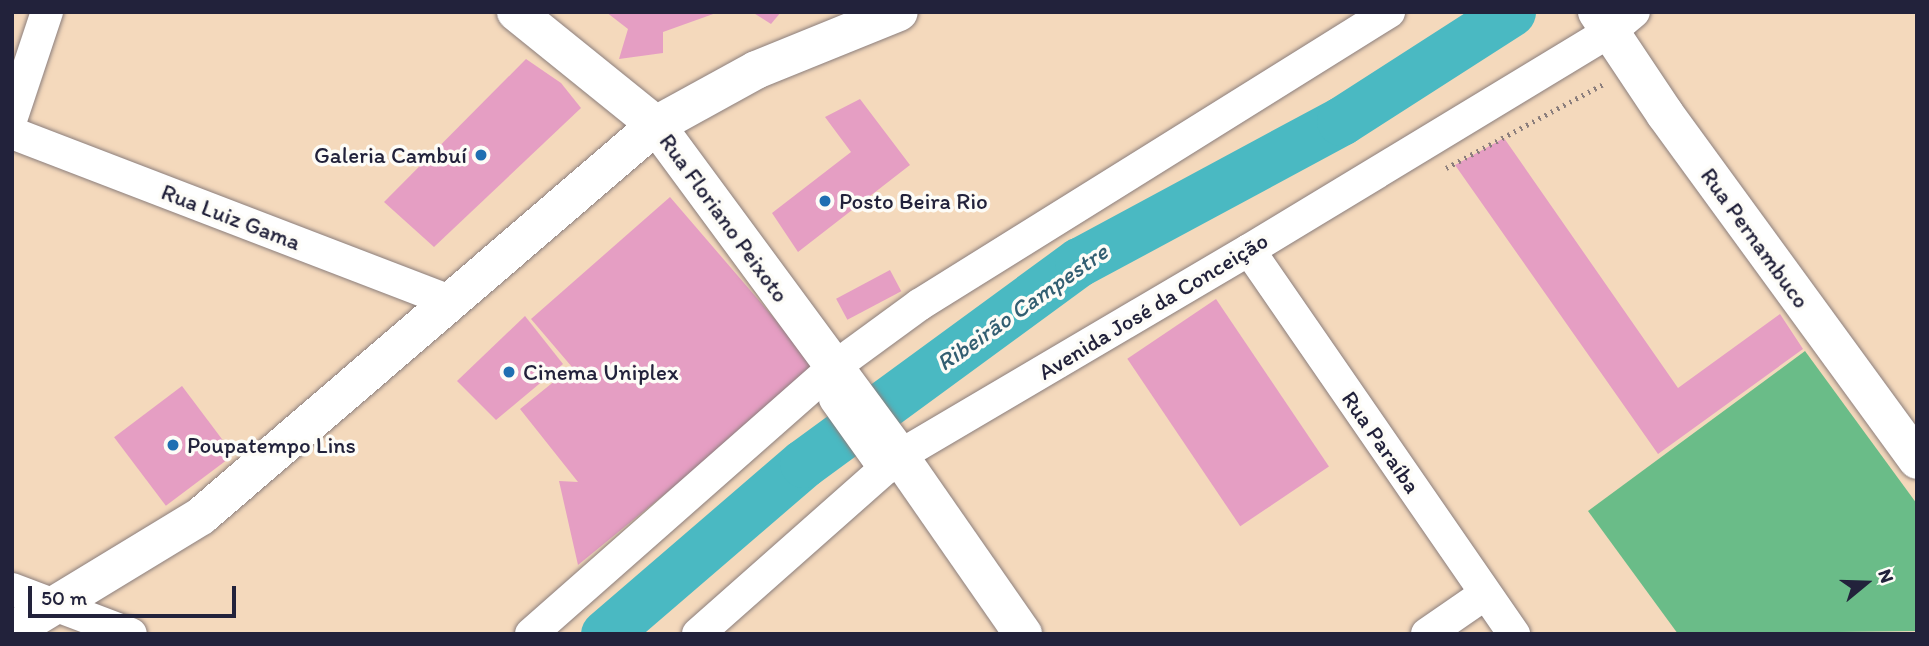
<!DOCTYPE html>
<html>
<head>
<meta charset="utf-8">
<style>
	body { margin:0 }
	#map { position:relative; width:1929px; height:646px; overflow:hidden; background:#f4d9bc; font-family:Itim,sans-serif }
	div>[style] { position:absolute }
	.forest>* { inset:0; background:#6abc88 }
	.river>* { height:49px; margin:-24.5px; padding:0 24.5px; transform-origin:24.5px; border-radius:24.5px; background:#4ab9c2 }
	.building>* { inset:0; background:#e59ec3; transform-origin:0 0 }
	.path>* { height:4.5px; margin-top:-2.25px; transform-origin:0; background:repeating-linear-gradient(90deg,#8b7e7c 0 2px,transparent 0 7px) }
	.roads { filter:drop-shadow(0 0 2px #8b7e7c) drop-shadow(0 0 2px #8b7e7c) }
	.minor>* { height:32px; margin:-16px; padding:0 16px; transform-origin:16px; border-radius:16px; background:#fff }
	.tertiary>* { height:38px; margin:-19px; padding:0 19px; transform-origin:19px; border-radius:19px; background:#fff }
	.secondary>* { height:38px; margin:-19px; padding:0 19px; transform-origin:19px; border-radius:19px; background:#fff }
	.dots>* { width:19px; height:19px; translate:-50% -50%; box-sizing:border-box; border:4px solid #fdfcf7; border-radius:50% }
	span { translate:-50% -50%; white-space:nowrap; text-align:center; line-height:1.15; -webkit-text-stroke:7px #fdfcf7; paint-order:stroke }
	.poi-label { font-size:23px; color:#22223b }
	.right { translate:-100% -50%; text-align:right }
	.left { translate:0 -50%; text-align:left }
	.street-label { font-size:23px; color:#22223b }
	.water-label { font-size:24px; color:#325e71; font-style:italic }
	.frame { position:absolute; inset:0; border:14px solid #22223b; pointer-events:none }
	.north { position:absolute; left:1831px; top:548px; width:70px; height:70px; -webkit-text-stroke:5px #fdfcf7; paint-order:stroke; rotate:71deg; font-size:19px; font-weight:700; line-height:28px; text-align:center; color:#22223b }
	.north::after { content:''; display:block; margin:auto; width:24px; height:32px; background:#22223b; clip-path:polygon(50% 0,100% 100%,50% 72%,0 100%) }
	.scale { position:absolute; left:28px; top:586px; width:208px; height:32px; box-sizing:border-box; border:4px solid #22223b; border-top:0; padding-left:9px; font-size:21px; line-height:24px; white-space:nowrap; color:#22223b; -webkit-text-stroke:5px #fdfcf7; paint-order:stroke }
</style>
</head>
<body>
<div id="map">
	<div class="forest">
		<i style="clip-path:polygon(1805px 351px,1917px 504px,1917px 631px,1678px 634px,1588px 511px)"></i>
	</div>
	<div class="river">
		<i style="left:605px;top:634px;width:262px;rotate:-40.7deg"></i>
		<i style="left:804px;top:463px;width:341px;rotate:-36.2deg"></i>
		<i style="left:1079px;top:262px;width:298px;rotate:-28.3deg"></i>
		<i style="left:1341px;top:121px;width:202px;rotate:-32.7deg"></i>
	</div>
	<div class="building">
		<i style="clip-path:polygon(606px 12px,716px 12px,716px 13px,663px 32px,663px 53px,619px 59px,628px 29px)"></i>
		<i style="clip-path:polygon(752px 12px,781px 12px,771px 24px)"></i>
		<i style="clip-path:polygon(526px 59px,561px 83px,581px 108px,434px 247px,384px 202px)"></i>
		<i style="clip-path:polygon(860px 99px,910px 165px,798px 252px,772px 213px,851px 152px,825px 117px)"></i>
		<i style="clip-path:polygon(1504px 138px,1678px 388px,1780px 314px,1803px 349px,1658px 454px,1455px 165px)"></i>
		<i style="clip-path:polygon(670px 197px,818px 369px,578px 565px,559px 481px,578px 482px,520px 409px,572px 367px,531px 319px)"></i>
		<i style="left:890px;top:270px;width:24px;height:61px;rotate:62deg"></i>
		<i style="left:1216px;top:299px;width:202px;height:107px;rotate:56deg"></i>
		<i style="clip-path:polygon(525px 316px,563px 364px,496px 420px,457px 381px)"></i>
		<i style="left:182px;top:386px;width:86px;height:85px;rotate:53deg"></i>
	</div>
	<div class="path">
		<i style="left:1446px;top:168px;width:180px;rotate:-28.1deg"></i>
	</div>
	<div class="roads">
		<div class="minor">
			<i style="left:12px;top:117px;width:111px;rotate:-71.6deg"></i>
			<i style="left:12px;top:133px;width:468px;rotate:21deg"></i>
			<i style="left:1249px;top:250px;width:467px;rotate:55.4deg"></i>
			<i style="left:835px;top:399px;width:86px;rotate:54.5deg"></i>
			<i style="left:12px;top:589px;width:127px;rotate:20.7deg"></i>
			<i style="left:531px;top:634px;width:402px;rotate:-41.4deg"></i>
			<i style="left:833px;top:368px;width:107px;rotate:-36.2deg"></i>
			<i style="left:919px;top:305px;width:554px;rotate:-31.94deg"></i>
			<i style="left:698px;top:634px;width:268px;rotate:-41.5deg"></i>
			<i style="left:899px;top:456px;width:406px;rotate:-30.5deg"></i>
			<i style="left:1249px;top:250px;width:423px;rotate:-31.2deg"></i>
			<i style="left:1611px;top:31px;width:30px;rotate:-40deg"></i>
			<i style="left:1427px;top:634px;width:70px;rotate:-34.6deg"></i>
		</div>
		<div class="tertiary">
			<i style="left:12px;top:631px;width:221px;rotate:-31.3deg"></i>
			<i style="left:201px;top:516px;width:600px;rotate:-40.67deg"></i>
		</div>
		<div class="secondary">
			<i style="left:516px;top:12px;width:180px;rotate:38.9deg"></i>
			<i style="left:656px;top:125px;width:400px;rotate:53.6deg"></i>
			<i style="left:893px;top:447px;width:228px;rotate:55.2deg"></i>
			<i style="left:1597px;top:12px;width:123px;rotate:56.3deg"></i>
			<i style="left:1665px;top:114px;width:428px;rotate:53.9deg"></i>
			<i style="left:656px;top:125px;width:114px;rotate:-28.8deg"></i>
			<i style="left:756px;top:70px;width:154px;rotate:-22.1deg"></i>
		</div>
	</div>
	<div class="dots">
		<i style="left:481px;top:155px;background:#1f6fb2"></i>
		<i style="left:825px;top:201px;background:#1f6fb2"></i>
		<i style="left:509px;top:372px;background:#1f6fb2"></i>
		<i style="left:173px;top:445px;background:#1f6fb2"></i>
	</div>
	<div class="poi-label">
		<span class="right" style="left:467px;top:155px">Galeria Cambuí</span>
		<span class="left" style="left:839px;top:201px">Posto Beira Rio</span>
		<span class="left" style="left:523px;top:372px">Cinema Uniplex</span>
		<span class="left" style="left:187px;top:445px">Poupatempo Lins</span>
	</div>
	<div class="street-label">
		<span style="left:231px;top:217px;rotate:21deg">Rua Luiz Gama</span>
		<span style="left:724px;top:218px;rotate:54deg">Rua Floriano Peixoto</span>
		<span style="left:1755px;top:238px;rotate:54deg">Rua Pernambuco</span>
		<span style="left:1153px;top:306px;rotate:-31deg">Avenida José da Conceição</span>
		<span style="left:1381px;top:442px;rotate:55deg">Rua Paraíba</span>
	</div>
	<div class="water-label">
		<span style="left:1022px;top:307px;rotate:-35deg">Ribeirão Campestre</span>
	</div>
	<div class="frame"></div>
	<div class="north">N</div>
	<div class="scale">50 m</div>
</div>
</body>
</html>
